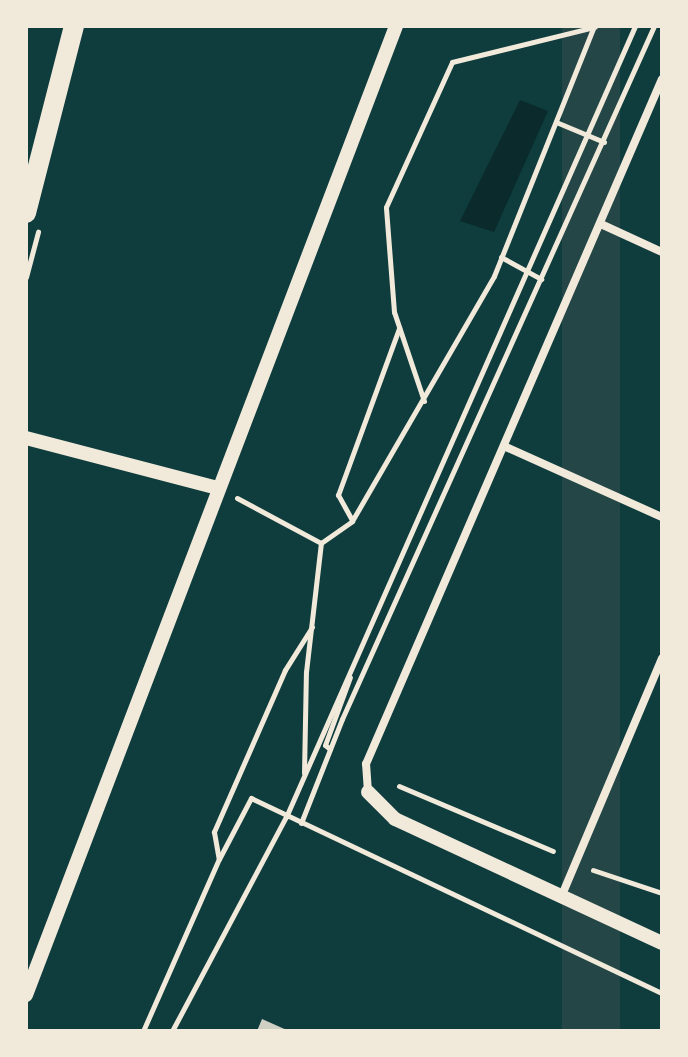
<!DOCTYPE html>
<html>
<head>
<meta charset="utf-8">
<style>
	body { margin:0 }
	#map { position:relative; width:688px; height:1057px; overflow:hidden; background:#0f3d3e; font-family:Commissioner,sans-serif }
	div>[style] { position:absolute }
	.green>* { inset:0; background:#244646; transform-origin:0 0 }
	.water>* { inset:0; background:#0a2a2b }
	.building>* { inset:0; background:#cfcfc3 }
	.path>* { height:5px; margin:-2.5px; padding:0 2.5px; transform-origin:2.5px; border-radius:2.5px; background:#f1e9da }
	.minor>* { height:8px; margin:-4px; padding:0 4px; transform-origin:4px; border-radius:4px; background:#f1e9da }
	.tertiary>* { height:14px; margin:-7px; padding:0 7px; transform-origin:7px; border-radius:7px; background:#f1e9da }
	.primary>* { height:20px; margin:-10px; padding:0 10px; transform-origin:10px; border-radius:10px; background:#f1e9da }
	span { translate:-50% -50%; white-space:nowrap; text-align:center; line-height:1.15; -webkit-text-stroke:8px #f1e9da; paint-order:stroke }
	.frame { position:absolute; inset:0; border:28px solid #f1e9da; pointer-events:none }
</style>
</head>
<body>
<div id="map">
	<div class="green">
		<i style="left:562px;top:26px;width:58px;height:1098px"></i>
	</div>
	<div class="water">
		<i style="clip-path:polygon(520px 100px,548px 111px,494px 232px,460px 221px)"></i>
	</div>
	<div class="building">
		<i style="clip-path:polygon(262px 1019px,289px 1031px,257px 1031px)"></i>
	</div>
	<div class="path">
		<i style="left:556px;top:122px;width:52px;rotate:22.6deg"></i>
		<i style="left:501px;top:257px;width:46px;rotate:28.8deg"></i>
		<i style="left:26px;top:277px;width:47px;rotate:-75.1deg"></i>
		<i style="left:424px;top:401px;width:94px;rotate:-108.6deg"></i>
		<i style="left:394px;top:312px;width:105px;rotate:-94.4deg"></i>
		<i style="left:386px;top:207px;width:159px;rotate:-65.5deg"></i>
		<i style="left:452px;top:62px;width:147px;rotate:-13.8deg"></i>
		<i style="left:237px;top:498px;width:95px;rotate:28.2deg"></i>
		<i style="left:321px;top:543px;width:38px;rotate:-35deg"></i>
		<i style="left:352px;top:521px;width:283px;rotate:-59.9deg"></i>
		<i style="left:494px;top:276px;width:269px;rotate:-68.2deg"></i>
		<i style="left:352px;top:520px;width:29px;rotate:-119deg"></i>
		<i style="left:338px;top:495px;width:178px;rotate:-69.9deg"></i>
		<i style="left:312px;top:627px;width:51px;rotate:122.1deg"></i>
		<i style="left:285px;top:670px;width:177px;rotate:113.7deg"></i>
		<i style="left:214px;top:832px;width:27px;rotate:80deg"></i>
		<i style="left:219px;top:859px;width:69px;rotate:-62.3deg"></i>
		<i style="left:251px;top:798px;width:455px;rotate:25.4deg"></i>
		<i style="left:330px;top:749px;width:6px;rotate:-141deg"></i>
		<i style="left:325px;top:745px;width:72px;rotate:-69.8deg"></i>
		<i style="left:304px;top:773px;width:101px;rotate:-88.9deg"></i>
		<i style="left:306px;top:672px;width:130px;rotate:-83.4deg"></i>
		<i style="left:399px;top:786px;width:167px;rotate:22.9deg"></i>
		<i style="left:301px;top:823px;width:112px;rotate:-68.5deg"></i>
		<i style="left:342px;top:719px;width:760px;rotate:-65.76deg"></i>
		<i style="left:593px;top:870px;width:73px;rotate:18.4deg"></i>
		<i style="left:143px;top:1031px;width:188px;rotate:-66.2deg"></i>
		<i style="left:172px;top:1031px;width:242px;rotate:-62deg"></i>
		<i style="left:286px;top:817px;width:865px;rotate:-66.19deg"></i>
	</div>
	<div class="minor">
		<i style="left:603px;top:225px;width:65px;rotate:24.6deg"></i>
		<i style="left:506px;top:447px;width:171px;rotate:24.2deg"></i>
		<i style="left:368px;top:792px;width:28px;rotate:-94deg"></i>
		<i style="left:366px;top:764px;width:746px;rotate:-66.63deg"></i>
		<i style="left:562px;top:895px;width:257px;rotate:-67.1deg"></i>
	</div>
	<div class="tertiary">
		<i style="left:26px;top:438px;width:198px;rotate:14.6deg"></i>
		<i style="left:368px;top:792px;width:38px;rotate:45deg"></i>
		<i style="left:395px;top:819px;width:294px;rotate:24.9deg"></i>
		<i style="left:26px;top:995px;width:1037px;rotate:-69.1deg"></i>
	</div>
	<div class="primary">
		<i style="left:26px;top:213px;width:193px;rotate:-75.6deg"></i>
	</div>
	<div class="frame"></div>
</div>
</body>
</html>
